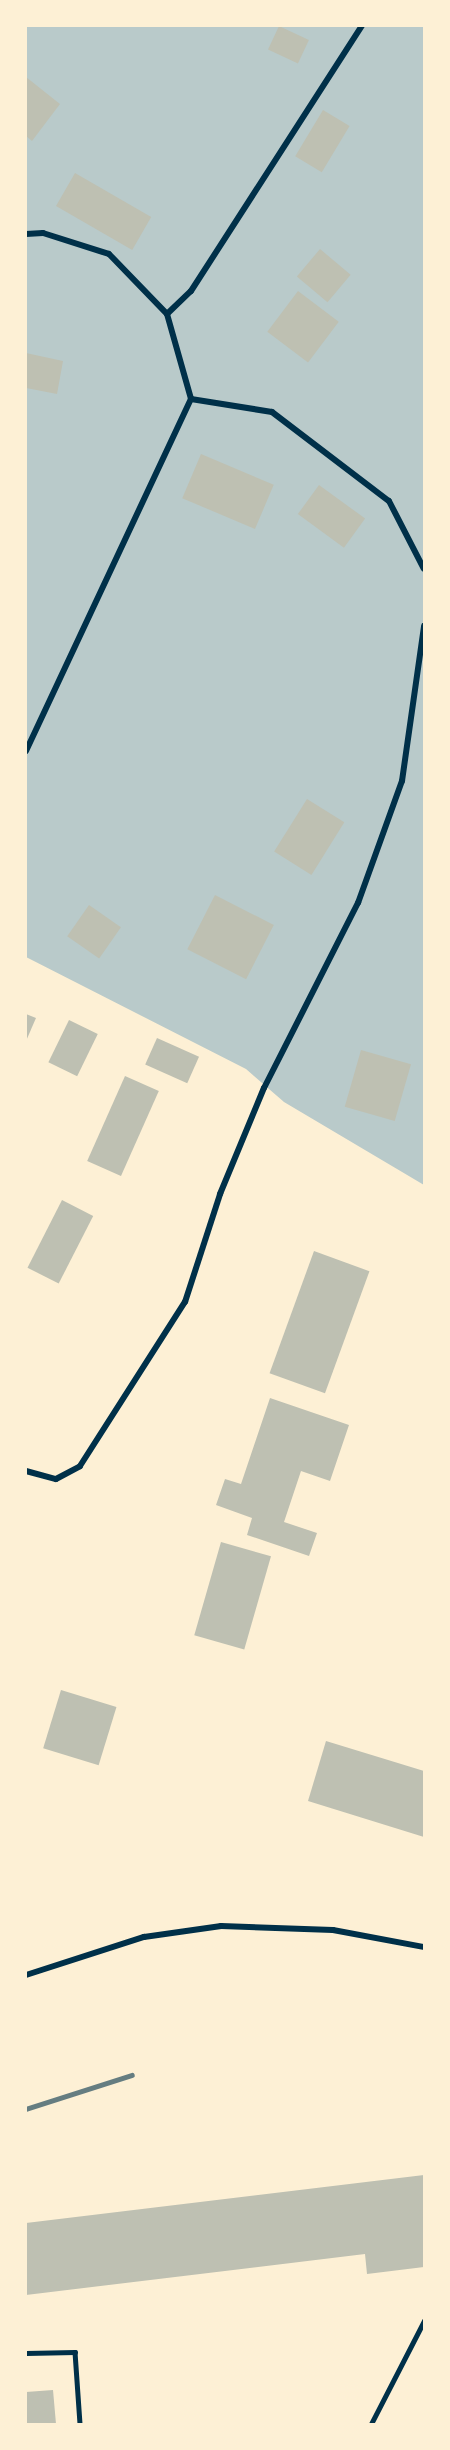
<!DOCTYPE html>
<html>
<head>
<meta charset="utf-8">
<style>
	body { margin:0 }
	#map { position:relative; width:450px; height:2450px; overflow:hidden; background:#fdf0d5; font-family:Inter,sans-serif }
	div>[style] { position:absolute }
	.green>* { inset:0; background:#b9caca }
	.building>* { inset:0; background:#bec0b2; transform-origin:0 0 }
	.service>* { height:4.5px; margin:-2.25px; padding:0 2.25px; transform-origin:2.25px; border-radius:2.25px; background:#003049 }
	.minor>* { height:6px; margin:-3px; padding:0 3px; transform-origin:3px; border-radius:3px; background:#003049 }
	.rail>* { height:4.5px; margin:-2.25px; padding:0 2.25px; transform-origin:2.25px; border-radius:2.25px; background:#657d81 }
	span { translate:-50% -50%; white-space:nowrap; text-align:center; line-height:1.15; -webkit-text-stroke:5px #fdf0d5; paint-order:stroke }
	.frame { position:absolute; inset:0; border:27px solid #fdf0d5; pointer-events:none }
</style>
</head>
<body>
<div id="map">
	<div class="green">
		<i style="clip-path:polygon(26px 26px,424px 26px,424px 1185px,284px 1102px,246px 1069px,26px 957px)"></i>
	</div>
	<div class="building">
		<i style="left:279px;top:26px;width:33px;height:26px;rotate:25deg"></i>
		<i style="clip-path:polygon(26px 77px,60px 104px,32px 141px,26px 136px)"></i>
		<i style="left:323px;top:110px;width:31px;height:54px;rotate:31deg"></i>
		<i style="left:75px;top:173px;width:88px;height:38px;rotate:30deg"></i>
		<i style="left:320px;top:249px;width:40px;height:36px;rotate:40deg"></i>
		<i style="left:298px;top:291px;width:51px;height:51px;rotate:37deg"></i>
		<i style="clip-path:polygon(26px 353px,63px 361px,57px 394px,26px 388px)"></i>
		<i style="left:201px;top:454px;width:79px;height:48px;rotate:23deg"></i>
		<i style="left:319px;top:485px;width:57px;height:36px;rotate:36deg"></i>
		<i style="left:307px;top:799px;width:44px;height:62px;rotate:32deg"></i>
		<i style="left:215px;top:895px;width:66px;height:61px;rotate:27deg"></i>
		<i style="left:89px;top:905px;width:39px;height:38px;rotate:35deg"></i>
		<i style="clip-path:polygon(26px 1014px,36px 1018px,26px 1041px)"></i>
		<i style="left:69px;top:1020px;width:32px;height:47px;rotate:26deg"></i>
		<i style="left:157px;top:1038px;width:46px;height:29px;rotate:24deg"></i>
		<i style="left:361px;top:1050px;width:52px;height:59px;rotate:16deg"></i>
		<i style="left:125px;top:1076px;width:37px;height:93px;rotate:24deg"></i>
		<i style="left:62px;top:1200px;width:35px;height:76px;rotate:27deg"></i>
		<i style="left:314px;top:1251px;width:59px;height:130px;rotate:20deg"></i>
		<i style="clip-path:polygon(270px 1398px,349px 1425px,330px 1481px,301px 1471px,284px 1522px,317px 1533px,309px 1556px,247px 1535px,252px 1518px,216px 1505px,225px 1479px,241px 1484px)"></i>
		<i style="left:221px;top:1542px;width:52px;height:97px;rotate:16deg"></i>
		<i style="left:61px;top:1690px;width:58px;height:61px;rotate:17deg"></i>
		<i style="clip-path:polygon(326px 1741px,424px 1771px,424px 1837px,308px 1801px)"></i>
		<i style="clip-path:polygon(424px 2175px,424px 2267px,367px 2274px,365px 2254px,26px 2295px,26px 2223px)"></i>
		<i style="clip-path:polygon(53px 2390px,56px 2424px,26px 2424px,26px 2392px)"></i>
	</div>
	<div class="service">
		<i style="left:26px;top:2353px;width:49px;rotate:-1.2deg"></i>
		<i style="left:75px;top:2352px;width:72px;rotate:86deg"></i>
		<i style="left:371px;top:2424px;width:116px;rotate:-62.8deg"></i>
	</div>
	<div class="minor">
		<i style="left:26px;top:234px;width:17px;rotate:-3deg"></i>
		<i style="left:43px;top:233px;width:69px;rotate:17.7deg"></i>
		<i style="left:109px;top:254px;width:83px;rotate:46deg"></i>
		<i style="left:167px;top:314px;width:88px;rotate:74.2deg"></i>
		<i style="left:191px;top:399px;width:82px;rotate:9.1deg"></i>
		<i style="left:272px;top:412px;width:147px;rotate:37.3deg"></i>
		<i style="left:389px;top:501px;width:76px;rotate:62.8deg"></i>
		<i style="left:167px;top:314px;width:33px;rotate:-44deg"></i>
		<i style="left:191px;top:291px;width:315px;rotate:-57.2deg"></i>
		<i style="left:26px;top:751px;width:389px;rotate:-64.9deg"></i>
		<i style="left:26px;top:1471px;width:31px;rotate:15deg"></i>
		<i style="left:56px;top:1479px;width:27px;rotate:-28deg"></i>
		<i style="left:80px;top:1466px;width:195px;rotate:-57.4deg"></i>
		<i style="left:185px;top:1302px;width:114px;rotate:-72deg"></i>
		<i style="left:220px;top:1194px;width:115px;rotate:-67.5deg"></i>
		<i style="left:264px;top:1088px;width:208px;rotate:-63.1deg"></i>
		<i style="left:358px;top:903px;width:130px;rotate:-70.2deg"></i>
		<i style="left:402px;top:781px;width:157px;rotate:-81.9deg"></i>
		<i style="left:26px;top:1975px;width:124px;rotate:-17.9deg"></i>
		<i style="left:144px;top:1937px;width:78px;rotate:-8.1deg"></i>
		<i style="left:221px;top:1926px;width:112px;rotate:2deg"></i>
		<i style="left:333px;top:1930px;width:93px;rotate:10.6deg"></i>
	</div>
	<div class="rail">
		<i style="left:26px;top:2109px;width:111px;rotate:-17.8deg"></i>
	</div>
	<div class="frame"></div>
</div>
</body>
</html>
